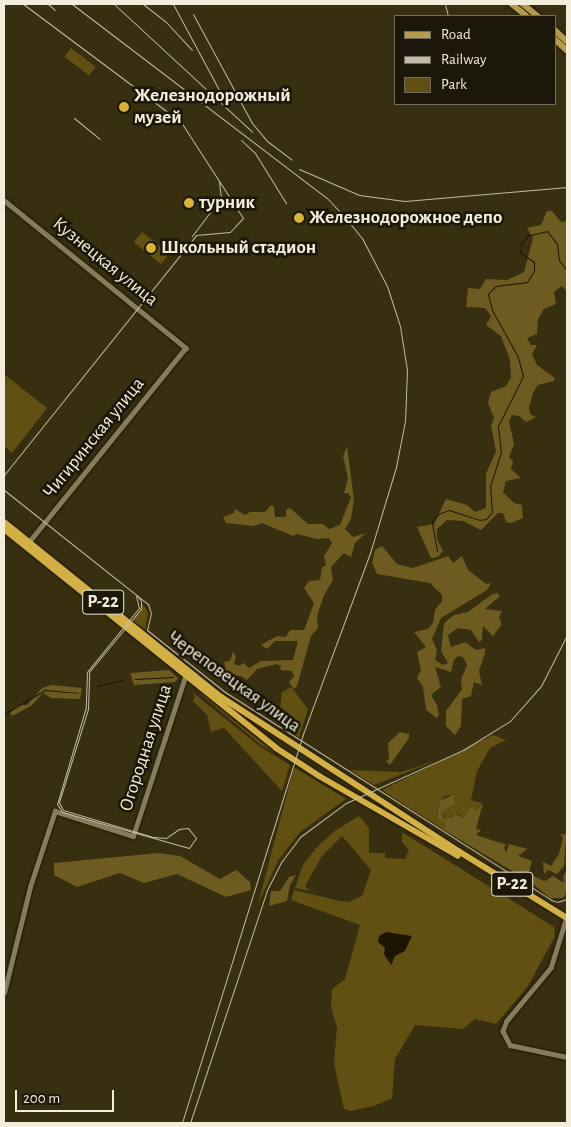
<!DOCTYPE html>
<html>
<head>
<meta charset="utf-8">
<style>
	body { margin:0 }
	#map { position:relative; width:571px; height:1127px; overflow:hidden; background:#382e10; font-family:"Alegreya Sans",sans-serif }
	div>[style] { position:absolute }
	.green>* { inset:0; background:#625013; transform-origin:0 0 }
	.forest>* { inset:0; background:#6d5b20 }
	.water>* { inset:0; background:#1e1500 }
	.stream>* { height:1px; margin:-0.5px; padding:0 0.5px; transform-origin:0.5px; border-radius:0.5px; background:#1e1500 }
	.roads { filter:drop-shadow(0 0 1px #1f1600) drop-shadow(0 0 1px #1f1600) }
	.minor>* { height:4.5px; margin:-2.25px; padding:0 2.25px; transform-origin:2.25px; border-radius:2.25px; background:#867b5b }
	.major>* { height:5.5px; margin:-2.75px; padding:0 2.75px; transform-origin:2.75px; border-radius:2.75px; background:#b49b4d }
	.highway>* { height:6px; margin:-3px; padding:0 3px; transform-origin:3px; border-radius:3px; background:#d2b044 }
	.tram>* { height:1px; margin:-0.5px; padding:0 0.5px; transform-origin:0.5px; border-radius:0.5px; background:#c2bba7 }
	.rail>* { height:1px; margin:-0.5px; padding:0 0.5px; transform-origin:0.5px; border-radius:0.5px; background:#c2bba7 }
	.dots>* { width:14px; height:14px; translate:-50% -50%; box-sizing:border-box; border:2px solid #1b170a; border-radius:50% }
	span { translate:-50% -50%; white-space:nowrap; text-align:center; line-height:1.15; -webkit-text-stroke:5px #1b170a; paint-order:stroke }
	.shield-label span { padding:1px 4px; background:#1b170a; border:1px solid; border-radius:4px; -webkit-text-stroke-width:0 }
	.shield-label { font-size:18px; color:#f3eddc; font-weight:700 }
	.poi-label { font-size:19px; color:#f3eddc; font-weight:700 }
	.left { translate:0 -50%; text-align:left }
	.street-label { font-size:19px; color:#f3eddc }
	.frame { position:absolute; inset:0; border:5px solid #f3eddc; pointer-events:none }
	.legend { position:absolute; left:394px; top:15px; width:162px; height:90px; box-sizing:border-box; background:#1b170a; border:1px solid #716d5e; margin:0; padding:6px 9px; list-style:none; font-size:15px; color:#f3eddc }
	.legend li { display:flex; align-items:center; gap:10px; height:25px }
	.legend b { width:25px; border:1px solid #716d5e }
	.scale { position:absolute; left:15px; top:1090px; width:99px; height:22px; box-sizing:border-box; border:2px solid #f3eddc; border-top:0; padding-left:6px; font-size:15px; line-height:18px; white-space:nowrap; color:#f3eddc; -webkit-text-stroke:4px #1b170a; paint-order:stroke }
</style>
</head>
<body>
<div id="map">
	<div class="green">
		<i style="left:71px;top:48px;width:31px;height:11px;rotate:37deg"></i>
		<i style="left:142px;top:232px;width:35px;height:13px;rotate:39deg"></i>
		<i style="clip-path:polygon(5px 375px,47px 408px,12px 453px,4px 446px)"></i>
		<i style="clip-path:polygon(143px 604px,148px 613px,145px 630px,133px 621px)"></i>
		<i style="clip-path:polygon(291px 687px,308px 709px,299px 737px,273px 720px,287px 721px,289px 715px,280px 709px,282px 692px)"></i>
		<i style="clip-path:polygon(192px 692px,259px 746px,290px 765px,282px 791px,224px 728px,211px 732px,207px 715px,193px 701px,195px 697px)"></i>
		<i style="clip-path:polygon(200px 694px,202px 694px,275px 753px,261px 745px)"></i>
		<i style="clip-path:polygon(493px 735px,506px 740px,490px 748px,477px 771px,471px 800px,482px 803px,476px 810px,468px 810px,463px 818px,457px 813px,446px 819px,442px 813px,451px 807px,454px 794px,445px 796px,440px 801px,437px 815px,445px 823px,444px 830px,382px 790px)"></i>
		<i style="clip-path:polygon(438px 760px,374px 785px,350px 770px,401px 772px)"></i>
		<i style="clip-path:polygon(294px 767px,346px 799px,300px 832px,279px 859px,258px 904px)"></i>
		<i style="clip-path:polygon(359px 816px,369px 828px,369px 853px,385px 853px,385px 858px,405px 859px,409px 850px,402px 842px,402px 833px,405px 834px,554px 927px,555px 936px,528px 986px,496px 1024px,475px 1019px,463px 1029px,415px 1025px,395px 1059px,392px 1098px,374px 1106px,350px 1111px,344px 1109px,334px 1063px,337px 1028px,331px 1007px,332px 989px,345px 979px,360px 925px,291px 900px,294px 890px,340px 901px,349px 902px,362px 896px,371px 870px,342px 836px,322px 856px,305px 886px,310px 891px,295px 888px,303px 865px,316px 848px,336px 830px)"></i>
	</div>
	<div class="forest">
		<i style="clip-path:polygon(547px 211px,552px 211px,561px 222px,567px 221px,567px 292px,562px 286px,554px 292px,556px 304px,544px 309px,538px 319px,537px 334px,527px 338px,531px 345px,537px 345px,532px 354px,537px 365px,555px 378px,554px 381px,538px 385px,533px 393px,529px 408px,530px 414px,536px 417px,526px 422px,519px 416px,512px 415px,509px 421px,514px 444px,509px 457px,513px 461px,511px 469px,521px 478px,506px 481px,503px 492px,514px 503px,522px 505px,523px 518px,511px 523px,506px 522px,503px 513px,498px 513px,481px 530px,463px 521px,447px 520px,437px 529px,437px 539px,443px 551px,438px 557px,431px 558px,417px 527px,434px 524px,446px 499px,467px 505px,475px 512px,486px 508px,486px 474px,496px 451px,491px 426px,494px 418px,488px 403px,491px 392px,506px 386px,511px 378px,510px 360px,501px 336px,486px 325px,491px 316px,485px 308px,466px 307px,468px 288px,480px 289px,486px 279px,507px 280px,524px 272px,533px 238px,527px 228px,541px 225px)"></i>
		<i style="clip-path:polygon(347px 446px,354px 500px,351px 519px,345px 529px,353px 537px,366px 533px,355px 543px,351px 557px,344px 553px,331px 567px,333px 580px,324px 595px,317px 616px,318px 628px,311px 636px,297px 686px,294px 689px,289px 682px,294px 676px,292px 671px,280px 670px,281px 666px,277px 664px,257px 669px,247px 680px,241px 676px,229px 676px,222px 681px,226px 672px,224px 662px,230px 661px,233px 652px,236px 656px,234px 664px,238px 666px,244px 663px,249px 668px,261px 661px,293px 660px,298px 641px,275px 641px,267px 649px,261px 645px,277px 636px,286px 637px,290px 630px,304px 630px,314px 603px,304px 588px,309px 581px,320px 580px,322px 567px,326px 566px,324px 556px,332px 543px,329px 538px,317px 539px,297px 534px,293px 536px,262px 523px,253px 526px,226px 523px,223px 517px,234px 513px,235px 509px,245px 515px,250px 512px,265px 512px,271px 505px,274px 507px,275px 517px,286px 517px,286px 510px,290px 508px,308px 524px,323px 524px,329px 529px,340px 525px,351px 497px,348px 493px,344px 493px,348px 478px,343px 456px)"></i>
		<i style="clip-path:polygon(382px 546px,397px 564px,413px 568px,448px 556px,453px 563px,462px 556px,468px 570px,486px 584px,491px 583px,487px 590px,441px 618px,432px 639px,437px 650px,435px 660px,443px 665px,448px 663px,441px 651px,444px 623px,454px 615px,468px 612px,491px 595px,497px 593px,500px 596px,485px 609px,502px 611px,499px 618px,502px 624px,493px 636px,483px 626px,482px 640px,479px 642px,471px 630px,458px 628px,448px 635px,451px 647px,465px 642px,476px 650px,485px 648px,485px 653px,479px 671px,482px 685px,474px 682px,471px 696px,462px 699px,461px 726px,455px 735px,446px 726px,446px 711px,462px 689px,461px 680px,467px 665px,463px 657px,458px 656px,454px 660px,451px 672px,435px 667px,441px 687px,431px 695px,437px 705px,439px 715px,437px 718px,426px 710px,423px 687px,417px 678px,421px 670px,417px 652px,426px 647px,414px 632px,428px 629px,433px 623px,435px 610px,442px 601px,442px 595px,430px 583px,377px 574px,372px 563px,375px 550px)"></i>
		<i style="clip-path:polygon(169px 670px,178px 678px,175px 682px,134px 685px,130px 673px)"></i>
		<i style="clip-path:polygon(52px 685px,82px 688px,80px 699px,51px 698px,43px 693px,31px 706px,12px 716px,10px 713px,18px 705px,27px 705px,42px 688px)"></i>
		<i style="clip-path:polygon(400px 732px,409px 734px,409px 738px,390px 765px,386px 761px,389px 759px,388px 743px)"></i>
		<i style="clip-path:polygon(454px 794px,454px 804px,442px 813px,444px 819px,454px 816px,451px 811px,463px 818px,470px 808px,476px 810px,483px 803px,476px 829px,481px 830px,476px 835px,507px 845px,504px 847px,506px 853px,509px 844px,528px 849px,518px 856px,532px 861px,529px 872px,537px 878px,545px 881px,553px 876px,562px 882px,565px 881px,563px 878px,567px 869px,567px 892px,563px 898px,550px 898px,532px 883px,444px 830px,445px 823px,437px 818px,440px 801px)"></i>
		<i style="clip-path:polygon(567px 827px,564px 866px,557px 874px,548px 870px,544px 874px,543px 862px,551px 866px,559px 854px,563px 838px,560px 834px,565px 835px)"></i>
		<i style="clip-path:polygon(159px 853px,180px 856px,220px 879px,236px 870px,250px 882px,251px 890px,226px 897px,177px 874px,144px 883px,120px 873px,77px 887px,54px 875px,54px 863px)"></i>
		<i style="clip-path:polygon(296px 875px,290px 885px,287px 901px,269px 906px,271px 891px,280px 891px,289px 877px)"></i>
	</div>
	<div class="water">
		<i style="clip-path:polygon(386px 932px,412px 936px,405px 951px,395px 956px,391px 965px,384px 954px,385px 948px,378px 942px,379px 936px)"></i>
	</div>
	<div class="stream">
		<i style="left:437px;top:551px;width:29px;rotate:-100deg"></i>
		<i style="left:432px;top:522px;width:10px;rotate:-53deg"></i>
		<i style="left:438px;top:514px;width:12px;rotate:-20deg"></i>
		<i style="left:449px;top:510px;width:32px;rotate:18deg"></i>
		<i style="left:479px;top:520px;width:7px;rotate:-8deg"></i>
		<i style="left:486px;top:519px;width:9px;rotate:-49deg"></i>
		<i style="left:492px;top:512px;width:26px;rotate:-94deg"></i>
		<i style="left:490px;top:486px;width:36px;rotate:-72deg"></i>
		<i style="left:501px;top:452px;width:26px;rotate:-97deg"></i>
		<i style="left:498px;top:426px;width:56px;rotate:-63.4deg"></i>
		<i style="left:523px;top:376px;width:20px;rotate:-105deg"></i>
		<i style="left:518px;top:357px;width:54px;rotate:-119deg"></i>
		<i style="left:492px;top:310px;width:16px;rotate:-104deg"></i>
		<i style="left:488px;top:294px;width:11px;rotate:-45deg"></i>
		<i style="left:496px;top:286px;width:31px;rotate:-7deg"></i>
		<i style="left:527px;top:282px;width:13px;rotate:-58deg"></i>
		<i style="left:534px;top:271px;width:9px;rotate:-90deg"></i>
		<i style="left:534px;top:262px;width:16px;rotate:-145deg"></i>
		<i style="left:521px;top:253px;width:6px;rotate:-108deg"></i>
		<i style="left:519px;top:247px;width:14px;rotate:-54deg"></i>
		<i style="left:527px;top:236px;width:21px;rotate:-14deg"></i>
		<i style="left:547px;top:231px;width:16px;rotate:52deg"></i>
		<i style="left:557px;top:244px;width:16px;rotate:83deg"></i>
		<i style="left:559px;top:260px;width:14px;rotate:54deg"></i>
		<i style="left:135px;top:679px;width:38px;rotate:-3deg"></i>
		<i style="left:97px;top:686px;width:27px;rotate:-13deg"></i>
		<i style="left:4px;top:714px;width:48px;rotate:-30.3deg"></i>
		<i style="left:45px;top:690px;width:33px;rotate:5deg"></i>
	</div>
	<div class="roads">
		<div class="minor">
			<i style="left:4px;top:200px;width:235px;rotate:39.1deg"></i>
			<i style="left:186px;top:348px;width:252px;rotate:128.9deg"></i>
			<i style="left:567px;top:917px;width:53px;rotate:107.4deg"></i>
			<i style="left:551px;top:968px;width:69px;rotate:129.7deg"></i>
			<i style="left:507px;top:1021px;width:11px;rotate:112deg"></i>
			<i style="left:503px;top:1031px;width:16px;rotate:63deg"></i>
			<i style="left:510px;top:1045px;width:58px;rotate:11.9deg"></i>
			<i style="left:4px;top:993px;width:109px;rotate:-76.2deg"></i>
			<i style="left:30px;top:887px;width:80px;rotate:-71.8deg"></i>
			<i style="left:55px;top:811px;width:82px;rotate:17.8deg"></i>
			<i style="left:133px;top:836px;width:170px;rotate:-71.9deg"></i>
		</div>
		<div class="major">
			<i style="left:512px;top:4px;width:19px;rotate:39deg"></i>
			<i style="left:523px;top:4px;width:19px;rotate:39deg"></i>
			<i style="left:555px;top:30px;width:16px;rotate:43deg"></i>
			<i style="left:555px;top:39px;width:16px;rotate:43deg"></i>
		</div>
		<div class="highway">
			<i style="left:4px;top:522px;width:279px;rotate:38.9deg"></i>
			<i style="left:221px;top:697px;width:283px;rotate:33deg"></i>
			<i style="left:458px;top:851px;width:128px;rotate:31.6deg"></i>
			<i style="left:4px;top:529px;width:349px;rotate:38.8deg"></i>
			<i style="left:276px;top:748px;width:51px;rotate:33.1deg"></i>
			<i style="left:319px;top:776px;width:160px;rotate:29.9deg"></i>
		</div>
	</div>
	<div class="tram">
		<i style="left:192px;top:236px;width:48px;rotate:-52.7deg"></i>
		<i style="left:221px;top:198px;width:17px;rotate:-97deg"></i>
		<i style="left:4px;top:475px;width:307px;rotate:-51.3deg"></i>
		<i style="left:196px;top:235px;width:34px;rotate:-5deg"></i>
		<i style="left:230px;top:232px;width:19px;rotate:-47deg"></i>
		<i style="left:243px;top:218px;width:114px;rotate:-122.9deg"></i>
		<i style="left:181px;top:122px;width:197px;rotate:-143.2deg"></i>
		<i style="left:4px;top:490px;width:184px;rotate:38.4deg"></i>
		<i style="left:148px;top:604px;width:9px;rotate:72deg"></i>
		<i style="left:151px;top:613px;width:17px;rotate:103deg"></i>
		<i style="left:147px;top:630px;width:100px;rotate:38.5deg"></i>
		<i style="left:225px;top:692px;width:387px;rotate:32.5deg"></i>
		<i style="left:551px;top:900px;width:6px;rotate:18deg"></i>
		<i style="left:557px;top:902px;width:10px;rotate:-17deg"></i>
		<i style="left:136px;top:596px;width:12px;rotate:76deg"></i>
		<i style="left:139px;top:608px;width:82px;rotate:129.1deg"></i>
		<i style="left:87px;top:672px;width:35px;rotate:92deg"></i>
		<i style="left:86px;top:707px;width:101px;rotate:106.6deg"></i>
		<i style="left:57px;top:804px;width:9px;rotate:58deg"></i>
		<i style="left:62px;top:812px;width:132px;rotate:15.8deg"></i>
		<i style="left:189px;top:848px;width:12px;rotate:-55deg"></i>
		<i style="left:196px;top:838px;width:13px;rotate:-129deg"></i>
		<i style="left:188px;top:828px;width:9px;rotate:174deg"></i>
		<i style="left:179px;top:829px;width:16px;rotate:145deg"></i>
		<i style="left:166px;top:838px;width:13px;rotate:-176deg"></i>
		<i style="left:153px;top:837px;width:94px;rotate:-163.3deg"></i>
		<i style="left:63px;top:810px;width:9px;rotate:-117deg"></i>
		<i style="left:59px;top:802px;width:97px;rotate:-72.7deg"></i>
		<i style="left:88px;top:709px;width:37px;rotate:-88deg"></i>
		<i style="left:89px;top:672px;width:82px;rotate:-50.5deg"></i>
		<i style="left:141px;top:609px;width:8px;rotate:-90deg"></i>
		<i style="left:141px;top:601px;width:7px;rotate:-124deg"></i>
	</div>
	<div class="rail">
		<i style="left:48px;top:4px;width:9px;rotate:41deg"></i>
		<i style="left:72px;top:4px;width:320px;rotate:37.3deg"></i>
		<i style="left:327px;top:198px;width:25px;rotate:47deg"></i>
		<i style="left:344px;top:216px;width:28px;rotate:51deg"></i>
		<i style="left:362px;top:238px;width:54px;rotate:62.5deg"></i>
		<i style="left:387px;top:286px;width:42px;rotate:72deg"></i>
		<i style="left:400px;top:326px;width:45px;rotate:81deg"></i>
		<i style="left:407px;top:370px;width:51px;rotate:92.2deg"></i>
		<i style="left:405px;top:421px;width:47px;rotate:101.1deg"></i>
		<i style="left:396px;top:467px;width:90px;rotate:106.8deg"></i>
		<i style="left:370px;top:553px;width:190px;rotate:110.3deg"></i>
		<i style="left:304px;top:731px;width:411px;rotate:107.3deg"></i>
		<i style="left:114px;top:4px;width:188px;rotate:42.8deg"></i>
		<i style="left:143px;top:4px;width:29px;rotate:38deg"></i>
		<i style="left:166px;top:22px;width:38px;rotate:47deg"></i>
		<i style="left:173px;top:4px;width:112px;rotate:61.8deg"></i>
		<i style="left:445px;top:4px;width:12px;rotate:76deg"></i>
		<i style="left:193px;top:14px;width:124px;rotate:61.6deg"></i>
		<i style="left:252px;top:123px;width:23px;rotate:50deg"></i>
		<i style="left:267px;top:141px;width:31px;rotate:37deg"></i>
		<i style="left:74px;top:118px;width:33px;rotate:39deg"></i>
		<i style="left:241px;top:140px;width:19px;rotate:43deg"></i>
		<i style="left:255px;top:153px;width:59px;rotate:58.2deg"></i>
		<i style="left:299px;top:169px;width:65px;rotate:23.4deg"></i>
		<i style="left:359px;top:195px;width:46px;rotate:7.4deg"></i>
		<i style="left:405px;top:201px;width:163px;rotate:-4.9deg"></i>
		<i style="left:190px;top:1123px;width:245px;rotate:-71.7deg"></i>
		<i style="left:267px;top:890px;width:33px;rotate:-63deg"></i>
		<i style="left:282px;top:861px;width:30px;rotate:-53deg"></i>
		<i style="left:300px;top:837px;width:57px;rotate:-36.5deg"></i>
		<i style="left:346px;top:803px;width:128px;rotate:-24.4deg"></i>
		<i style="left:463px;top:750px;width:55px;rotate:-31.7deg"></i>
		<i style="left:510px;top:721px;width:47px;rotate:-48.5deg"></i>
		<i style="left:541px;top:686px;width:57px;rotate:-63deg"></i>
	</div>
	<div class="dots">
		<i style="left:124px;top:107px;background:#d9b334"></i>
		<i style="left:189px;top:203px;background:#d9b334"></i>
		<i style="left:299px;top:218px;background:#d9b334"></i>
		<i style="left:151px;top:248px;background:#d9b334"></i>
	</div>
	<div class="shield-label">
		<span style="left:103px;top:602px">Р-22</span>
		<span style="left:512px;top:884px">Р-22</span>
	</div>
	<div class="poi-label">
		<span class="left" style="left:134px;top:107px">Железнодорожный<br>музей</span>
		<span class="left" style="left:199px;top:203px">турник</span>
		<span class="left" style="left:309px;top:218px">Железнодорожное депо</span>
		<span class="left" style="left:161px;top:248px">Школьный стадион</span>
	</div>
	<div class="street-label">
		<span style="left:105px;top:262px;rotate:39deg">Кузнецкая улица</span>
		<span style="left:94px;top:438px;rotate:-51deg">Чигиринская улица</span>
		<span style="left:234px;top:682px;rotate:36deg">Череповецкая улица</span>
		<span style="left:146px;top:748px;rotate:-72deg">Огородная улица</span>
	</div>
	<div class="frame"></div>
	<ul class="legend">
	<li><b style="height:6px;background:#b49b4d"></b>Road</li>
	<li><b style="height:6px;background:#c2bba7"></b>Railway</li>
	<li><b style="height:14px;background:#625013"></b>Park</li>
	</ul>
	<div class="scale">200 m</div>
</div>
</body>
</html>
